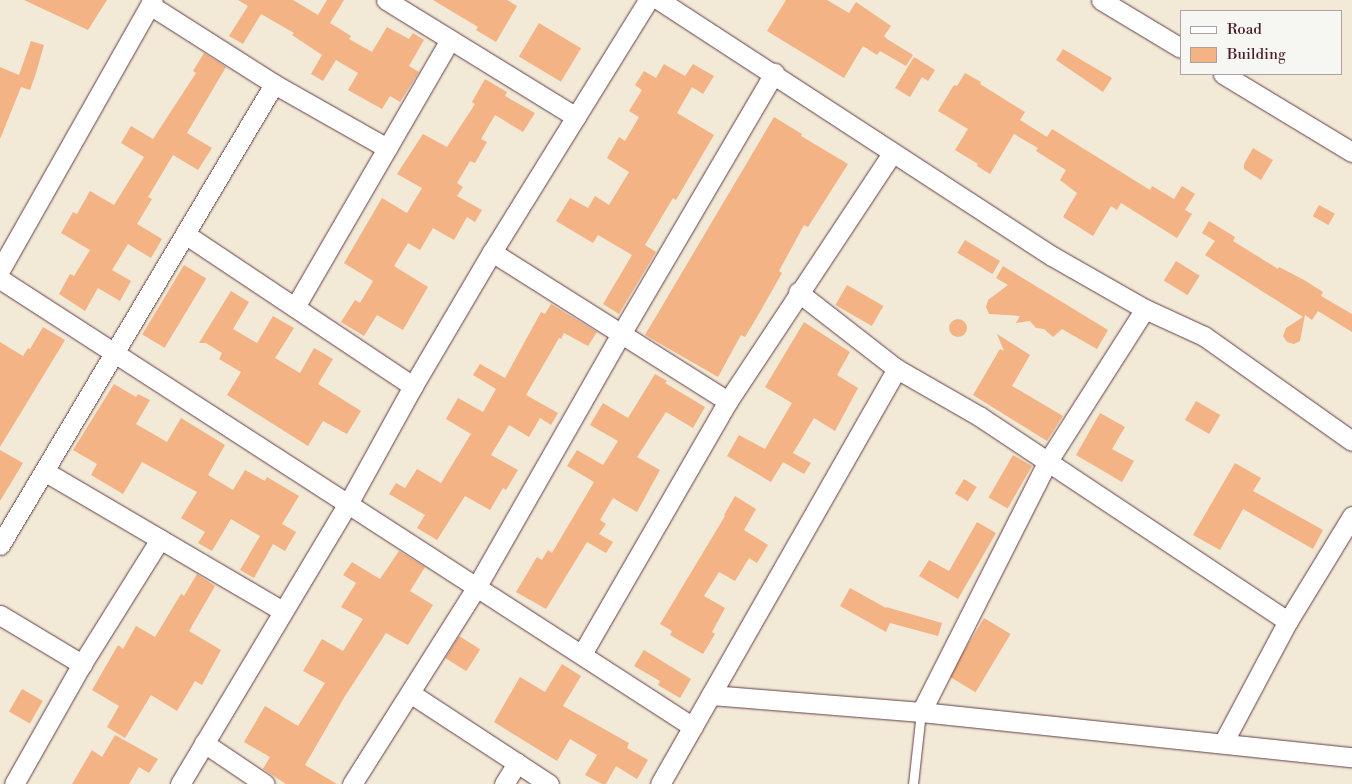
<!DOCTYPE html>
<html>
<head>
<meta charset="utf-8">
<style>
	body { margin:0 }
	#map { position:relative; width:1352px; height:784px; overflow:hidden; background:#f2e9d6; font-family:"Libre Bodoni",serif }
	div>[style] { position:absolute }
	.building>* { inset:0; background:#f4b385; transform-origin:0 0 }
	.round { border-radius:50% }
	.roads { filter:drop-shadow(0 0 1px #633d45) drop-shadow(0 0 1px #633d45) }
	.lane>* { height:9px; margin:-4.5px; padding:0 4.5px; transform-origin:4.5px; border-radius:4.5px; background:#fff }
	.street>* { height:19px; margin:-9.5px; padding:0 9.5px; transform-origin:9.5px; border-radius:9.5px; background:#fff }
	span { translate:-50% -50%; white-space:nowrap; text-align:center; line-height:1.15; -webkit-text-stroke:5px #f6f6f2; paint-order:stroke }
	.legend { position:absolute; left:1180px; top:10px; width:162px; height:65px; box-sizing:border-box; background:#f6f6f2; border:1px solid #b1a0a2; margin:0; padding:6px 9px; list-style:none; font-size:15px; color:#4a1f2b }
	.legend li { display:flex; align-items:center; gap:10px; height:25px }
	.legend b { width:25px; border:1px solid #b1a0a2 }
</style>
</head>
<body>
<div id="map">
	<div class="building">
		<i style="clip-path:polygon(24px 0,107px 0,88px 30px)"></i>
		<i style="clip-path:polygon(238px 0,293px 0,318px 15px,327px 0,344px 0,330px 23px,351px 36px,349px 39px,372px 52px,387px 27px,409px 39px,413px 33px,424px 40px,409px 66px,419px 72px,400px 102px,390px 96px,382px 109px,348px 90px,358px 73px,336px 60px,323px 81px,311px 74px,322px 55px,292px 35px,294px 33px,261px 14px,243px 44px,229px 36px,248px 6px)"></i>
		<i style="clip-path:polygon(433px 0,507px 0,517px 6px,496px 42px,476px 30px,478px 27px)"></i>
		<i style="clip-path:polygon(786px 0,827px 0,849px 13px,856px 2px,891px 26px,884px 36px,887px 39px,913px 55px,906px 66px,880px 51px,877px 55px,863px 46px,844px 78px,767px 31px)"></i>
		<i style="left:539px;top:23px;width:49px;height:39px;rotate:31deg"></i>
		<i style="clip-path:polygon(31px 41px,44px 45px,36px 73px,30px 90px,21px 87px,0 139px,0 67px,19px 75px)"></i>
		<i style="clip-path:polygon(1063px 49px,1112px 78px,1103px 92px,1056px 60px)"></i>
		<i style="clip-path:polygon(204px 53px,226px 67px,187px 133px,212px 148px,198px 170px,173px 155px,148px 197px,152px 199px,137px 224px,162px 239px,151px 258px,128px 244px,112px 270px,131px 281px,120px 301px,98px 288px,85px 311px,59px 294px,70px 274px,74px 276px,90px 250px,61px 233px,73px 212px,77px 214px,90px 191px,114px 205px,144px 157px,121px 143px,131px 126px,153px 139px,196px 73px,193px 71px)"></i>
		<i style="clip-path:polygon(914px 57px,935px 70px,928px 81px,922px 77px,910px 97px,895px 88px)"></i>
		<i style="clip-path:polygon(664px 64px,685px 76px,693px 64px,714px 76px,703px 94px,692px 87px,677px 113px,714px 135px,676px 200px,673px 198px,645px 245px,656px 252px,619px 314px,603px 304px,632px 255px,598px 235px,593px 243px,556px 221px,570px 198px,588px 208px,595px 196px,609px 205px,629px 172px,607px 158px,619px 137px,625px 141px,639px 117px,629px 111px,642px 90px,635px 85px,644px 71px,656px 78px)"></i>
		<i style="clip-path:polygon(965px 73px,981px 82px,980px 84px,1025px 112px,1020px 120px,1047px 137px,1052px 129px,1150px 190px,1152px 186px,1174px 199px,1182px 186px,1195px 194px,1185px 210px,1192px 214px,1177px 238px,1121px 203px,1117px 210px,1111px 206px,1093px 236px,1063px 217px,1077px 193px,1060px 180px,1066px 170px,1036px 151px,1038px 148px,1014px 134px,990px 174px,977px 166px,978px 164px,955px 150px,968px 129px,938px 111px,954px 85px,957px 86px)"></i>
		<i style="clip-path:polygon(485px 79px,507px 92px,505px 96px,535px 113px,523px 132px,495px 115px,481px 139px,487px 142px,475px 163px,470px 161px,457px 183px,463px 187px,457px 196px,482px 210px,475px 222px,467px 217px,454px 240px,433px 228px,420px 250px,408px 243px,394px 266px,428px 287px,403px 330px,377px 315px,364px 336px,341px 322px,355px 300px,360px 303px,373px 281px,344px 263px,382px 198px,407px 213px,422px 188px,397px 174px,423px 134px,447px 147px,475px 104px,472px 102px)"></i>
		<i style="clip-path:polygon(774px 117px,802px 134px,801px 136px,848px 164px,808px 227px,804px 225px,779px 271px,782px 273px,757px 317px,745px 337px,741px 335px,718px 377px,645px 335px)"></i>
		<i style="clip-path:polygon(1253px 148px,1273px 160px,1261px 180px,1244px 169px,1244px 164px)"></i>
		<i style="left:1319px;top:205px;width:18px;height:13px;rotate:29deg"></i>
		<i style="clip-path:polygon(1209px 221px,1235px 237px,1233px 241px,1278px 269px,1279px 267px,1304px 280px,1323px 292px,1321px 296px,1352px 314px,1352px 332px,1318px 311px,1312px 320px,1305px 315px,1300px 341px,1294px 344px,1287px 342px,1283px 336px,1286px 328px,1303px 317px,1205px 255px,1215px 241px,1202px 233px)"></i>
		<i style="left:965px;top:240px;width:41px;height:15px;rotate:31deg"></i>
		<i style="left:1176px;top:261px;width:28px;height:23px;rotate:32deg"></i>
		<i style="left:184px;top:265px;width:26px;height:81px;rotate:31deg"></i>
		<i style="clip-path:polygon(1003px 266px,1108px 330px,1097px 349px,1062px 329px,1053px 337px,1044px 329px,1036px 328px,1030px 321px,1016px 323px,1020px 316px,989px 314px,986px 307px,988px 300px,1008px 285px,996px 278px)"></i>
		<i style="left:847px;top:285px;width:42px;height:23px;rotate:30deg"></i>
		<i style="clip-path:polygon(231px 291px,249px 302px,233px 329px,257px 343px,273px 316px,294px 328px,275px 358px,300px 373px,314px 348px,333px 359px,318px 384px,361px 411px,347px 434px,323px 421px,308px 446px,227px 395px,241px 372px,219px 359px,222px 353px,206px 343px,199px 343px)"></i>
		<i style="clip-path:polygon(551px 304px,597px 332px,588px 346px,564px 333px,561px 339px,559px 338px,526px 395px,558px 413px,551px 425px,540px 418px,529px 437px,509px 425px,491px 455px,518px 470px,506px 490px,503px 488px,490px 510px,465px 496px,437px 540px,417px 528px,425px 515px,389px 494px,396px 483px,405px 488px,417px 469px,441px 483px,471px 434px,446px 419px,458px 398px,483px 412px,496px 389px,473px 375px,480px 364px,505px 378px,541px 312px,545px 314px)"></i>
		<i class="round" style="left:949px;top:319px;width:18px;height:18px"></i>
		<i style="clip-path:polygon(804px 322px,850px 352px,837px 375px,858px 388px,835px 431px,814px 418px,793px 453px,811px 463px,804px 474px,783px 462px,771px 482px,727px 456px,739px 435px,765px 449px,792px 403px,765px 387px)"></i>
		<i style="clip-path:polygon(43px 327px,65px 340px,0 447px,0 342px,23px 356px,28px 348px,30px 349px)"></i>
		<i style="clip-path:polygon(997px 334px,1030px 355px,1012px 386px,1063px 416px,1047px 441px,973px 395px,1000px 349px,1004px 351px)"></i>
		<i style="clip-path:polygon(655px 374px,667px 381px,665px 383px,705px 407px,693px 428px,666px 412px,637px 457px,660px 470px,637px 512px,613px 498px,600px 520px,606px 524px,599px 534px,613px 542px,606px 553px,587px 542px,546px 609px,516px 592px,537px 557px,542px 560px,548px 550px,552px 553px,594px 482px,567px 466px,577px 450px,603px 465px,618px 441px,590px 425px,603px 403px,628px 418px)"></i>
		<i style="clip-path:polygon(114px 384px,136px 397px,138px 394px,150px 400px,136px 424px,167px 442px,181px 418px,225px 445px,208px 475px,233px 490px,245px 470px,265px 481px,267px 477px,299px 496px,282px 524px,296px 532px,285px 551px,273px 544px,254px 578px,240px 570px,260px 536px,231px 519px,212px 551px,198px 543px,205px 532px,181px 518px,197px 492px,142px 462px,123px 494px,91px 475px,97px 464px,73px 450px)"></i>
		<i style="left:1196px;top:401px;width:28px;height:22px;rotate:30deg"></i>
		<i style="clip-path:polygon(1100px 413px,1125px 427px,1112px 449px,1134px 461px,1122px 482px,1076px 455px)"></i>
		<i style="clip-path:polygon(0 450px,23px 463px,0 501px)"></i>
		<i style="left:1013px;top:455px;width:22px;height:49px;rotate:30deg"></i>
		<i style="clip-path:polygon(1235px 463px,1261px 478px,1253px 491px,1323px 530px,1313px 549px,1243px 509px,1220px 550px,1193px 535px)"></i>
		<i style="left:964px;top:479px;width:15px;height:17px;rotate:32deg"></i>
		<i style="clip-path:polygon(735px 496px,756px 509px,744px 530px,768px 545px,757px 563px,749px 558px,735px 581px,719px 572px,704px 596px,725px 608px,712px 632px,715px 634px,703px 654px,670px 635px,672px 631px,660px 624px,725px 516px,724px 515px)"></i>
		<i style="clip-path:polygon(977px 522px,996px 533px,958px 599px,919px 576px,929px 560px,949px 571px)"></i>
		<i style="clip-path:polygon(399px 551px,425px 567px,410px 591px,433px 605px,408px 645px,386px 633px,345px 696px,305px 765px,337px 784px,286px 784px,263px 769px,270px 757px,244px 742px,265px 706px,298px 726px,325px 683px,303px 671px,322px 639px,343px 651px,363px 619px,341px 607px,356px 583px,343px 575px,352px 562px,380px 579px)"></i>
		<i style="clip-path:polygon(197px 574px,215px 586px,189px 631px,221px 650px,202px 685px,195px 681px,177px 711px,151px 695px,125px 738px,107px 727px,119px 706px,92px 690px,118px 645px,123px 649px,136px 626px,155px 637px,181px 594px,184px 596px)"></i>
		<i style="clip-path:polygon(850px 588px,886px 608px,886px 607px,942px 623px,938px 636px,890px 623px,886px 632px,840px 606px)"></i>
		<i style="left:984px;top:618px;width:31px;height:68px;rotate:31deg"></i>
		<i style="left:459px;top:636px;width:25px;height:26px;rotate:32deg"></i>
		<i style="clip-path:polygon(644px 650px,691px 679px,680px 698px,658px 685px,660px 681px,634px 666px)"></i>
		<i style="clip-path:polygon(562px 664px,581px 676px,563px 706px,629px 743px,627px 748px,648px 760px,637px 779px,616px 766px,606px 784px,602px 784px,585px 775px,597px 755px,570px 739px,557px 761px,494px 722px,520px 677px,545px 692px)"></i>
		<i style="left:22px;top:689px;width:24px;height:26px;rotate:30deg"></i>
		<i style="clip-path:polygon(115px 735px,158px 759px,149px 773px,139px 767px,129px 784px,72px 784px,92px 750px,102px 757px)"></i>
	</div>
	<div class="roads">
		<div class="lane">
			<i style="left:913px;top:784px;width:72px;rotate:-83.7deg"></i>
		</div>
		<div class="street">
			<i style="left:386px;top:0;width:223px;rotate:31.6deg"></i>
			<i style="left:659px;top:0;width:469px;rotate:33.1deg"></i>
			<i style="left:1052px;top:256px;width:107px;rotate:29.7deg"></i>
			<i style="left:1145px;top:309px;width:65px;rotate:24.6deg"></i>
			<i style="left:1204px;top:336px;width:181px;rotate:35.4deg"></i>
			<i style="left:1101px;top:0;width:93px;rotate:31deg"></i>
			<i style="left:150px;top:5px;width:147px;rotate:32.5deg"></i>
			<i style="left:274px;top:84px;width:130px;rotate:29.5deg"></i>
			<i style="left:1223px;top:74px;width:151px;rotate:31.2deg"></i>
			<i style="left:185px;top:234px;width:274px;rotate:33.7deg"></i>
			<i style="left:492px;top:252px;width:279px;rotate:32.3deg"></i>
			<i style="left:0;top:270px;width:310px;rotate:-60.5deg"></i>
			<i style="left:0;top:279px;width:825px;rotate:32.88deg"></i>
			<i style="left:798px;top:292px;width:125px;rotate:37.9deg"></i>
			<i style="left:897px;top:369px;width:95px;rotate:29.8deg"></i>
			<i style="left:979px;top:416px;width:371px;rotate:33.6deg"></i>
			<i style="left:1288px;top:621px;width:123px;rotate:-58.6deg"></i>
			<i style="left:295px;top:307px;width:309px;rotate:-59.9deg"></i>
			<i style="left:44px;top:471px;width:277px;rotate:30.4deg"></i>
			<i style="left:0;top:545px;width:536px;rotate:-59.27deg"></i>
			<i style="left:0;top:615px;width:96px;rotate:30.9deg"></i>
			<i style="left:582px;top:654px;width:292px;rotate:-60deg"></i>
			<i style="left:728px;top:401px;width:297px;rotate:-56.5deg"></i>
			<i style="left:410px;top:693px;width:166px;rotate:33.2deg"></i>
			<i style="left:711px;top:695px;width:211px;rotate:4.6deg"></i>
			<i style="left:921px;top:712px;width:433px;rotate:6deg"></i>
			<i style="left:921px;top:712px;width:281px;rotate:-63.2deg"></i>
			<i style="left:1048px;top:461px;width:180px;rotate:-57.5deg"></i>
			<i style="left:204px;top:743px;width:73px;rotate:33.9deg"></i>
			<i style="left:1223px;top:743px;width:138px;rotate:-62deg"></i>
			<i style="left:14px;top:784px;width:138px;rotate:-60.5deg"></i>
			<i style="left:82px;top:664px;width:147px;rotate:-58deg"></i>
			<i style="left:180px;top:784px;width:329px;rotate:-59.1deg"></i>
			<i style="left:349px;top:502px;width:132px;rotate:-61.1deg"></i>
			<i style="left:413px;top:386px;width:156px;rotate:-59.5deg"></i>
			<i style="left:492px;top:252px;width:296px;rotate:-58.2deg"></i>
			<i style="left:352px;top:784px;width:234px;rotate:-57.7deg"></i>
			<i style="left:477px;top:586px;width:290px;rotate:-60.3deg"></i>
			<i style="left:621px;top:334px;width:303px;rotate:-59.6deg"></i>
			<i style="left:504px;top:784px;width:25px;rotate:-58deg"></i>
			<i style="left:660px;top:784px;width:478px;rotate:-60.3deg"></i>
		</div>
	</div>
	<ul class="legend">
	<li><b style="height:6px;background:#fff"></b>Road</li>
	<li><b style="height:14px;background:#f4b385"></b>Building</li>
	</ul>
</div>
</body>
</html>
